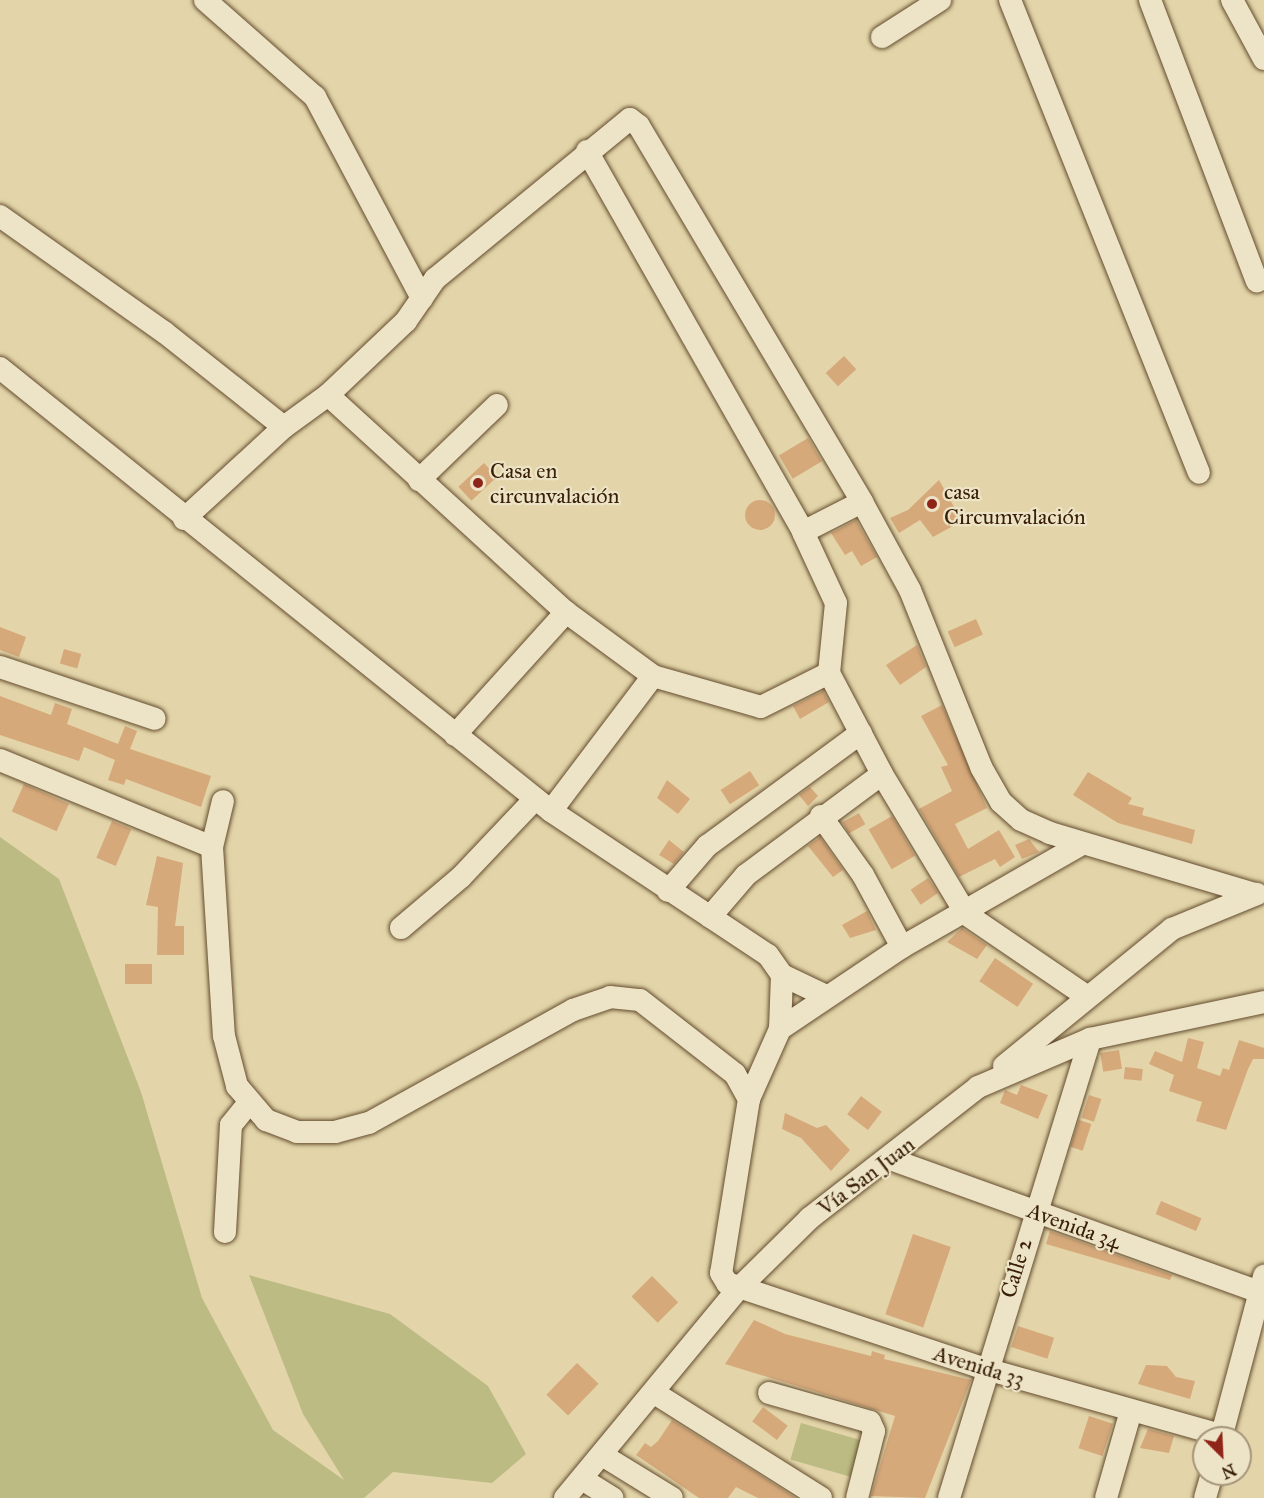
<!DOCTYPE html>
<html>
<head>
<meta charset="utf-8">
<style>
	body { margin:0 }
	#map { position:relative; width:1264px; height:1498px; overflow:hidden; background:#e3d5a9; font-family:"IM FELL Great Primer",serif }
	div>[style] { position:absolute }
	.green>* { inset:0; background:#bbbb83; transform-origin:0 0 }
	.building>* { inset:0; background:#d6a97b; transform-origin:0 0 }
	.round { border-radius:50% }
	.roads { filter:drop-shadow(0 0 2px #644c2e) drop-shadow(0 0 2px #644c2e) }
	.minor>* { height:22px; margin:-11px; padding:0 11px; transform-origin:11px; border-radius:11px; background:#ede4c7 }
	.dots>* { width:16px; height:16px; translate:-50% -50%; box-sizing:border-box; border:3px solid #ede4c7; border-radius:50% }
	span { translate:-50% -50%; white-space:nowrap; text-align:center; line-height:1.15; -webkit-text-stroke:4.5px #ede4c7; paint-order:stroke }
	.poi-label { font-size:22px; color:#391f05 }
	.left { translate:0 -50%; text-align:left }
	.street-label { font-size:22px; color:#391f05 }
	.north { position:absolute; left:1192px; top:1426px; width:60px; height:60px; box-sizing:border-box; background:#ede4c7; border:2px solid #a59579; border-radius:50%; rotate:156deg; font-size:16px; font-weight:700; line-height:24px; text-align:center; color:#391f05 }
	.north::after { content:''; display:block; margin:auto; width:21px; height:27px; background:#8f2418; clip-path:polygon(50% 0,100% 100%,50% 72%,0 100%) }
</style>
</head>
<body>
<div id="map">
	<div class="green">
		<i style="clip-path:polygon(0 837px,59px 879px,141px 1092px,202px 1298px,273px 1430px,344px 1480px,303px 1414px,249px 1275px,390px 1314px,488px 1386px,526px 1454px,492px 1483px,393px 1472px,364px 1498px,0 1498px)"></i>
		<i style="left:801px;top:1423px;width:65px;height:38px;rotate:16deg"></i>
	</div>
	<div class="building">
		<i style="left:844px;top:356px;width:18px;height:25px;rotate:47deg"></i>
		<i style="left:808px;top:438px;width:27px;height:34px;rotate:59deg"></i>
		<i style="left:484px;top:463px;width:19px;height:35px;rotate:47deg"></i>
		<i style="clip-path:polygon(939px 480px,962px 521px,933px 537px,920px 520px,899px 533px,890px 518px,908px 510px)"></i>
		<i class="round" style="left:745px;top:500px;width:30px;height:30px"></i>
		<i style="clip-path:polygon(856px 520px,877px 557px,861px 566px,852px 551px,845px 555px,831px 533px)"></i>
		<i style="left:976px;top:619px;width:17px;height:31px;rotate:66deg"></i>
		<i style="clip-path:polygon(0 627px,26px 637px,19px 657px,0 650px)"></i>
		<i style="clip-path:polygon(917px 645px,926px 667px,900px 685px,886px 665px)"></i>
		<i style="left:64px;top:649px;width:18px;height:15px;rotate:16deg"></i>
		<i style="clip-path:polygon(823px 691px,829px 702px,800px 719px,793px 706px)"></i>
		<i style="clip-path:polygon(0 696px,51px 715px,55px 703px,72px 709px,67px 724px,118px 744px,125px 726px,137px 731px,130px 749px,211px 776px,201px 807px,126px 779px,124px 785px,108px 780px,115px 760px,84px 747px,79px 761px,0 735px)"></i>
		<i style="clip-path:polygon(942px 705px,987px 808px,955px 824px,968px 849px,999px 830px,1015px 857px,1000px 867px,995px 859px,959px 877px,919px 809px,952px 791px,941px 767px,948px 765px,921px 716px)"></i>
		<i style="left:750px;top:771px;width:17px;height:35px;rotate:57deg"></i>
		<i style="clip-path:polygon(1088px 772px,1132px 798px,1128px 804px,1144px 808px,1142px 815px,1195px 830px,1192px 844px,1118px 823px,1073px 795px)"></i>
		<i style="clip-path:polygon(667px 780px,690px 799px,678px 814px,657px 798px)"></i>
		<i style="left:24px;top:784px;width:49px;height:30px;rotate:24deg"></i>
		<i style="clip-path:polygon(810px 787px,818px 796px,808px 806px,799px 795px)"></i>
		<i style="left:859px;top:813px;width:13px;height:19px;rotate:61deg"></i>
		<i style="left:892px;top:816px;width:46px;height:27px;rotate:60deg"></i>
		<i style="left:112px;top:821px;width:21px;height:40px;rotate:23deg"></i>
		<i style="clip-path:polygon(820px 837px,843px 870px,833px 877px,808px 846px)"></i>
		<i style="clip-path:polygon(1029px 839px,1039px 852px,1022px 859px,1015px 845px)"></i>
		<i style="clip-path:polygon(669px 840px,684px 852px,674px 864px,659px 855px)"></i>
		<i style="clip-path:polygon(157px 856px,183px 863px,175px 926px,184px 926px,184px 955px,157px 955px,158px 907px,146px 905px)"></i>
		<i style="left:928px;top:878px;width:18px;height:21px;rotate:56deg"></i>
		<i style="clip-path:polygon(867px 911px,876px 930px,850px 938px,842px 925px)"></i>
		<i style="clip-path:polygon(962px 928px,987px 945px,977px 959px,947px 942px)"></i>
		<i style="left:995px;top:958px;width:46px;height:28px;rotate:34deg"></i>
		<i style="left:125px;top:964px;width:27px;height:20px"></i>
		<i style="clip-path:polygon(1188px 1038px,1204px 1042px,1197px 1068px,1220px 1076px,1223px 1068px,1229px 1070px,1239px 1040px,1264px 1048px,1264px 1059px,1253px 1059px,1248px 1069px,1226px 1130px,1196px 1121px,1202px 1102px,1169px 1091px,1174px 1075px,1149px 1064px,1155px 1051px,1182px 1062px)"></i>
		<i style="left:1119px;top:1050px;width:19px;height:19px;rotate:81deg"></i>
		<i style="left:1125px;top:1067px;width:18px;height:12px;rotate:6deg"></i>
		<i style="clip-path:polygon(1021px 1085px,1048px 1095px,1038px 1119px,1000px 1103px,1005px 1090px,1017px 1095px)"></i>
		<i style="left:1089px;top:1095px;width:13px;height:24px;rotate:18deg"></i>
		<i style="left:861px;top:1096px;width:26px;height:23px;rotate:37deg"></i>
		<i style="clip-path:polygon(785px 1113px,817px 1128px,826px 1125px,850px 1150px,831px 1171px,801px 1138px,782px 1129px)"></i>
		<i style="left:1079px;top:1120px;width:13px;height:28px;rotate:18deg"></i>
		<i style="left:1161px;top:1201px;width:44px;height:14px;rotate:23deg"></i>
		<i style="clip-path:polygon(1050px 1231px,1172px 1275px,1170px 1280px,1046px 1244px)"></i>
		<i style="left:913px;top:1234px;width:40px;height:85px;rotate:19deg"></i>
		<i style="left:652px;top:1276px;width:37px;height:29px;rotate:45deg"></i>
		<i style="clip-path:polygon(754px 1320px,785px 1334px,871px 1356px,872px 1351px,885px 1355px,884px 1359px,971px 1380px,925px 1498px,871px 1496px,895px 1416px,725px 1364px)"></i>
		<i style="left:1018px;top:1326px;width:38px;height:22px;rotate:18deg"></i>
		<i style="left:577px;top:1363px;width:30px;height:44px;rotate:44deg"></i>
		<i style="clip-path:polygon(1146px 1365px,1167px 1366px,1176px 1377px,1195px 1381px,1190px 1399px,1138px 1384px)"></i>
		<i style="left:763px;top:1407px;width:31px;height:18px;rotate:37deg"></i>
		<i style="left:1089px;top:1416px;width:25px;height:34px;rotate:18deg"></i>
		<i style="clip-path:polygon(672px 1420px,763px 1477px,796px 1498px,758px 1498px,736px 1487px,728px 1498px,699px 1498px,636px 1455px,645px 1443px,651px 1447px,658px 1441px)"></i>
		<i style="clip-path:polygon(1148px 1429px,1174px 1436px,1169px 1453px,1140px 1448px)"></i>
	</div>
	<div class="roads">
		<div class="minor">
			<i style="left:205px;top:0;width:147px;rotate:41.4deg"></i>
			<i style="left:315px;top:97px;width:228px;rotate:62deg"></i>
			<i style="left:1010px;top:0;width:509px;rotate:68.22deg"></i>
			<i style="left:1150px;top:0;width:301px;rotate:69.2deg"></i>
			<i style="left:1232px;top:0;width:67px;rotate:61.5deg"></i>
			<i style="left:882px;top:37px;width:69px;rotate:-32.5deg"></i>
			<i style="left:587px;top:151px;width:438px;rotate:60.4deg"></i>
			<i style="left:803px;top:532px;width:78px;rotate:65.1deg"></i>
			<i style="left:836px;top:603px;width:70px;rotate:95.7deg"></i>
			<i style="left:829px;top:673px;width:114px;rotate:62.3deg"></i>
			<i style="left:882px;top:774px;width:163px;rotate:59deg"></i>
			<i style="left:966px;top:914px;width:145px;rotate:34.3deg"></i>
			<i style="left:0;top:216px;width:201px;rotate:35.3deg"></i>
			<i style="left:164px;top:332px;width:153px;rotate:38.4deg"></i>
			<i style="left:0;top:368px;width:707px;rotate:38.8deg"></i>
			<i style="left:551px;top:811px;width:260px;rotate:33.6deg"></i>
			<i style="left:768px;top:955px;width:24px;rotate:55deg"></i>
			<i style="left:782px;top:975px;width:54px;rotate:92.1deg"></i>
			<i style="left:780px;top:1029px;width:77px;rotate:113.9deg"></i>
			<i style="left:328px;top:395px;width:322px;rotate:42.4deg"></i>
			<i style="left:566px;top:612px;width:108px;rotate:36.3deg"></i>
			<i style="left:653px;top:676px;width:112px;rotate:16deg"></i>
			<i style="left:761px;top:707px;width:76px;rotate:-26.6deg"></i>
			<i style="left:419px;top:480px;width:108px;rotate:-43.9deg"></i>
			<i style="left:184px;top:519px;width:136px;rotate:-42.6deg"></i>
			<i style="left:284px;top:427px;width:54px;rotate:-36deg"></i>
			<i style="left:328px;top:395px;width:108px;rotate:-43.5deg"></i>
			<i style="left:406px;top:321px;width:51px;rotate:-55.4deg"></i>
			<i style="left:435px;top:279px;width:252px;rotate:-39.4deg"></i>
			<i style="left:630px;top:119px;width:11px;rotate:38deg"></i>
			<i style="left:639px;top:126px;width:437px;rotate:59.3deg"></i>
			<i style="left:862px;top:502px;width:100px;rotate:61.4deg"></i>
			<i style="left:910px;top:590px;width:191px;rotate:68.1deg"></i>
			<i style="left:981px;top:767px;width:40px;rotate:60.3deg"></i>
			<i style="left:1001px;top:802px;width:27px;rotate:42deg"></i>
			<i style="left:1021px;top:820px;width:32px;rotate:24deg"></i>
			<i style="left:1050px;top:833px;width:214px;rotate:16.6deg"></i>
			<i style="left:803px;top:532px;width:66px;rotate:-27deg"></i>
			<i style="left:0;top:667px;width:163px;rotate:18.5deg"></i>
			<i style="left:455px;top:735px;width:166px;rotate:-47.9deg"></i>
			<i style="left:0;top:760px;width:229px;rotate:22.3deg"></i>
			<i style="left:212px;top:847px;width:47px;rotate:-76.6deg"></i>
			<i style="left:551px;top:811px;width:169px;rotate:-52.9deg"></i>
			<i style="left:821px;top:816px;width:72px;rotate:54.6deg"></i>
			<i style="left:863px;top:875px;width:82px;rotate:61.6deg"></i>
			<i style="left:212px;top:847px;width:189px;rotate:86.4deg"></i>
			<i style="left:224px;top:1036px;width:52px;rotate:75.4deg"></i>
			<i style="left:237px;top:1086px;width:45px;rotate:49.5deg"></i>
			<i style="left:266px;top:1120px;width:33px;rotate:21deg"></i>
			<i style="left:297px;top:1132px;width:38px"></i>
			<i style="left:335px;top:1132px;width:35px;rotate:-15deg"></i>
			<i style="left:369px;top:1123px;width:233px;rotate:-29deg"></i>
			<i style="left:573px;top:1010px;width:39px;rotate:-19deg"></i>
			<i style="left:610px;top:997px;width:30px;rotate:6deg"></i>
			<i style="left:640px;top:1000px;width:120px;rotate:37.9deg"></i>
			<i style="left:735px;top:1074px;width:29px;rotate:61deg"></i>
			<i style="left:749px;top:1099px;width:176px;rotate:99.1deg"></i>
			<i style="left:721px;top:1273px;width:12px;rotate:59deg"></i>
			<i style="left:727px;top:1283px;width:273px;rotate:18.4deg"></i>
			<i style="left:986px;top:1369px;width:244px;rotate:15.7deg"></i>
			<i style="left:668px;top:891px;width:60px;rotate:-49.1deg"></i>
			<i style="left:707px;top:846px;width:191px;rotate:-36.3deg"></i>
			<i style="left:710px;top:917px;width:55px;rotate:-49.4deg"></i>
			<i style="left:746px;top:875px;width:169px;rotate:-36.6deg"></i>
			<i style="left:401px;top:928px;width:79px;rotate:-40.4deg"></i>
			<i style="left:461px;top:877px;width:108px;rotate:-46.5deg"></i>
			<i style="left:782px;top:975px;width:47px;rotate:25.5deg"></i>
			<i style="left:780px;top:1029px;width:147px;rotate:-33.9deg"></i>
			<i style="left:902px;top:947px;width:207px;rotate:-29.8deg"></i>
			<i style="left:1004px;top:1066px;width:217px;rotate:-39.2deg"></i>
			<i style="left:1172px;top:929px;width:92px;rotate:-22.4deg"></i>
			<i style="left:890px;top:1159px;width:392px;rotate:19.8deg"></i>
			<i style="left:225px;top:1232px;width:107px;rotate:-86.8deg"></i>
			<i style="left:231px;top:1125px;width:27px;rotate:-51deg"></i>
			<i style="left:769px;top:1393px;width:105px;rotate:16deg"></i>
			<i style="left:870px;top:1422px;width:10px;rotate:66deg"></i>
			<i style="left:874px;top:1431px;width:69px;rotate:104.2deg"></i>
			<i style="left:656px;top:1394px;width:195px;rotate:32.2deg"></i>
			<i style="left:1221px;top:1438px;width:168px;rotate:-75.1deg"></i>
			<i style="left:602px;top:1455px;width:82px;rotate:31.6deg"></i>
			<i style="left:582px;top:1479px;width:36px;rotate:32deg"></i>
			<i style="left:565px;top:1498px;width:271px;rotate:-50.4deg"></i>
			<i style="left:738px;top:1289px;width:101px;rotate:-44.6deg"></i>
			<i style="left:810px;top:1218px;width:213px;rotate:-37.9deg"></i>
			<i style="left:978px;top:1087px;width:122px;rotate:-23.2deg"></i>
			<i style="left:1090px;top:1039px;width:178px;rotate:-12deg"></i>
			<i style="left:949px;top:1498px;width:480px;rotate:-72.9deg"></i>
			<i style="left:1106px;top:1498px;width:91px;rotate:-74deg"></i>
			<i style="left:1205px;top:1498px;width:25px;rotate:-74deg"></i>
		</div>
	</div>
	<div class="dots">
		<i style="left:478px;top:483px;background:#8f2418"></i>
		<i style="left:932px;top:504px;background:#8f2418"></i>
	</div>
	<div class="poi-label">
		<span class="left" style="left:490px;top:483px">Casa en<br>circunvalación</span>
		<span class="left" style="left:944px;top:504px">casa<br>Circumvalación</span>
	</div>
	<div class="street-label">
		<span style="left:866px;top:1176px;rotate:-37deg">Vía San Juan</span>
		<span style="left:1074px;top:1226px;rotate:20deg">Avenida 34</span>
		<span style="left:1016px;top:1268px;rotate:-73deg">Calle 2</span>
		<span style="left:979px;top:1366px;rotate:17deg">Avenida 33</span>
	</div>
	<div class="north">N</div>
</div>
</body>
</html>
